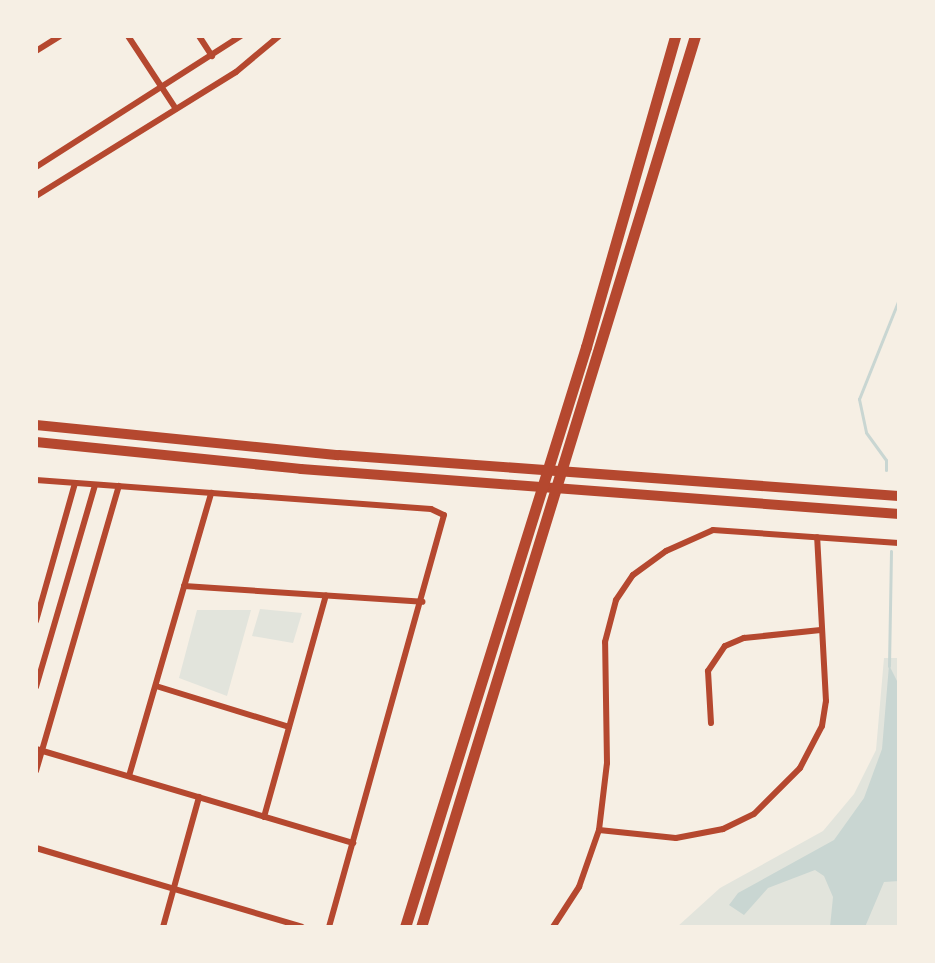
<!DOCTYPE html>
<html>
<head>
<meta charset="utf-8">
<style>
	body { margin:0 }
	#map { position:relative; width:935px; height:963px; overflow:hidden; background:#f6efe4; font-family:"Sofia Sans Condensed",sans-serif }
	div>[style] { position:absolute }
	.green>* { inset:0; background:#e2e4dc }
	.water>* { inset:0; background:#c9d6d2 }
	.stream>* { height:3px; margin:-1.5px; padding:0 1.5px; transform-origin:1.5px; border-radius:1.5px; background:#c9d6d2 }
	.minor>* { height:6px; margin:-3px; padding:0 3px; transform-origin:3px; border-radius:3px; background:#b5482f }
	.trunk>* { height:10px; margin:-5px; padding:0 5px; transform-origin:5px; border-radius:5px; background:#b5482f }
	.motorway>* { height:11px; margin:-5.5px; padding:0 5.5px; transform-origin:5.5px; border-radius:5.5px; background:#b5482f }
	span { translate:-50% -50%; white-space:nowrap; text-align:center; line-height:1.15; -webkit-text-stroke:7px #f6efe4; paint-order:stroke }
	.frame { position:absolute; inset:0; border:38px solid #f6efe4; pointer-events:none }
</style>
</head>
<body>
<div id="map">
	<div class="green">
		<i style="clip-path:polygon(260px 609px,302px 613px,293px 643px,252px 636px)"></i>
		<i style="clip-path:polygon(197px 610px,251px 610px,227px 696px,179px 678px)"></i>
		<i style="clip-path:polygon(884px 658px,899px 658px,899px 927px,677px 927px,720px 888px,823px 831px,854px 794px,876px 750px)"></i>
	</div>
	<div class="water">
		<i style="clip-path:polygon(889px 665px,899px 685px,899px 881px,884px 882px,865px 927px,830px 927px,833px 897px,824px 876px,815px 870px,768px 888px,744px 915px,729px 905px,738px 893px,834px 840px,864px 798px,882px 749px)"></i>
	</div>
	<div class="stream">
		<i style="left:886px;top:470px;width:10px;rotate:-90deg"></i>
		<i style="left:886px;top:460px;width:34px;rotate:-126deg"></i>
		<i style="left:866px;top:432px;width:34px;rotate:-102deg"></i>
		<i style="left:859px;top:399px;width:108px;rotate:-68.2deg"></i>
		<i style="left:889px;top:666px;width:115px;rotate:-89deg"></i>
	</div>
	<div class="minor">
		<i style="left:128px;top:36px;width:87px;rotate:56.7deg"></i>
		<i style="left:199px;top:36px;width:24px;rotate:57deg"></i>
		<i style="left:36px;top:51px;width:28px;rotate:-32deg"></i>
		<i style="left:36px;top:167px;width:243px;rotate:-32.6deg"></i>
		<i style="left:36px;top:196px;width:235px;rotate:-31.8deg"></i>
		<i style="left:236px;top:72px;width:56px;rotate:-39.9deg"></i>
		<i style="left:36px;top:480px;width:396px;rotate:4.2deg"></i>
		<i style="left:431px;top:509px;width:14px;rotate:25deg"></i>
		<i style="left:444px;top:515px;width:428px;rotate:105.6deg"></i>
		<i style="left:184px;top:586px;width:239px;rotate:3.8deg"></i>
		<i style="left:36px;top:621px;width:143px;rotate:-74.2deg"></i>
		<i style="left:156px;top:686px;width:139px;rotate:17.1deg"></i>
		<i style="left:36px;top:687px;width:210px;rotate:-73.7deg"></i>
		<i style="left:711px;top:723px;width:52px;rotate:-93.3deg"></i>
		<i style="left:708px;top:671px;width:30px;rotate:-56deg"></i>
		<i style="left:725px;top:646px;width:21px;rotate:-23deg"></i>
		<i style="left:744px;top:638px;width:77px;rotate:-5.9deg"></i>
		<i style="left:36px;top:749px;width:331px;rotate:16.5deg"></i>
		<i style="left:36px;top:771px;width:297px;rotate:-73.8deg"></i>
		<i style="left:129px;top:776px;width:295px;rotate:-73.8deg"></i>
		<i style="left:264px;top:817px;width:230px;rotate:-74.4deg"></i>
		<i style="left:599px;top:830px;width:77px;rotate:5.9deg"></i>
		<i style="left:676px;top:838px;width:48px;rotate:-10.8deg"></i>
		<i style="left:723px;top:829px;width:34px;rotate:-26deg"></i>
		<i style="left:754px;top:814px;width:65px;rotate:-45deg"></i>
		<i style="left:800px;top:768px;width:47px;rotate:-62.4deg"></i>
		<i style="left:822px;top:726px;width:25px;rotate:-81deg"></i>
		<i style="left:826px;top:701px;width:164px;rotate:-93.1deg"></i>
		<i style="left:36px;top:848px;width:277px;rotate:16.5deg"></i>
		<i style="left:163px;top:927px;width:135px;rotate:-74.5deg"></i>
		<i style="left:553px;top:927px;width:48px;rotate:-57deg"></i>
		<i style="left:579px;top:887px;width:60px;rotate:-70.7deg"></i>
		<i style="left:599px;top:830px;width:67px;rotate:-83.2deg"></i>
		<i style="left:607px;top:763px;width:121px;rotate:-90.9deg"></i>
		<i style="left:605px;top:642px;width:43px;rotate:-75.3deg"></i>
		<i style="left:616px;top:600px;width:30px;rotate:-56deg"></i>
		<i style="left:633px;top:575px;width:41px;rotate:-36deg"></i>
		<i style="left:666px;top:551px;width:51px;rotate:-24.1deg"></i>
		<i style="left:713px;top:530px;width:186px;rotate:4deg"></i>
	</div>
	<div class="trunk">
		<i style="left:36px;top:425px;width:304px;rotate:5.7deg"></i>
		<i style="left:339px;top:455px;width:561px;rotate:4.19deg"></i>
		<i style="left:36px;top:442px;width:266px;rotate:5.8deg"></i>
		<i style="left:301px;top:469px;width:600px;rotate:4.3deg"></i>
	</div>
	<div class="motorway">
		<i style="left:405px;top:927px;width:608px;rotate:-72.67deg"></i>
		<i style="left:586px;top:347px;width:323px;rotate:-74deg"></i>
		<i style="left:421px;top:927px;width:932px;rotate:-72.91deg"></i>
	</div>
	<div class="frame"></div>
</div>
</body>
</html>
